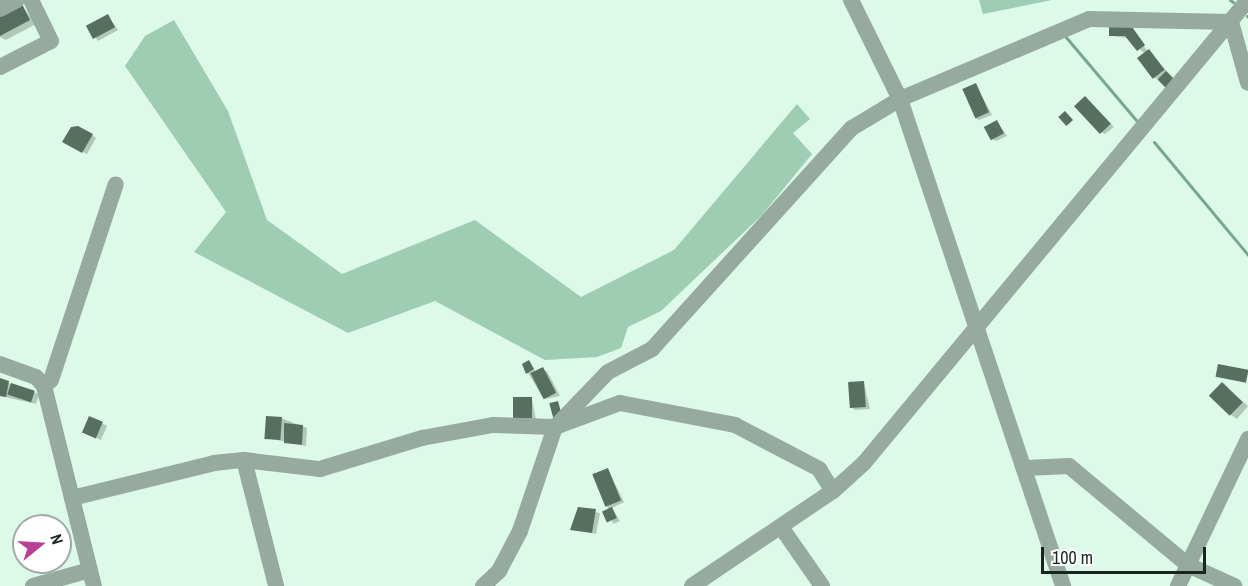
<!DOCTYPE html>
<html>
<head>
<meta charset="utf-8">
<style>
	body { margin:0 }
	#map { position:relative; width:1248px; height:586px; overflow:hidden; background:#ddf9e9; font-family:"Archivo Narrow",sans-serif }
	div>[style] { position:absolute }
	.green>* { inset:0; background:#9ecdb4 }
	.shadow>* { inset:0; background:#0003 }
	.stream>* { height:3px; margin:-1.5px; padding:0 1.5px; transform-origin:1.5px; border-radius:1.5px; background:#77a78e }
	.building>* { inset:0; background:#566f61; transform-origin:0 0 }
	.minor>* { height:16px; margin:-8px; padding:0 8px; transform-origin:8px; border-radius:8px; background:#96aa9f }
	span { translate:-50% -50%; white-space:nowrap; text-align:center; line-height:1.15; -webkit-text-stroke:6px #fff; paint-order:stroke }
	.north { position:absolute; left:12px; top:514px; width:60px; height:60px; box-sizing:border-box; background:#fff; border:2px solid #a4a8a6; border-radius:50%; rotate:72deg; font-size:16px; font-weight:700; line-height:24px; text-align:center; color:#1b2520 }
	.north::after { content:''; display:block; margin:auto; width:21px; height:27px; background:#b84095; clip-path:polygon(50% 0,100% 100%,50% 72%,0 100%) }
	.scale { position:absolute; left:1041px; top:547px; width:165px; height:27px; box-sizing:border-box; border:3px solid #1b2520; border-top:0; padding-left:8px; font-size:18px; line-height:21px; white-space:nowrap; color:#1b2520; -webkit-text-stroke:4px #fff; paint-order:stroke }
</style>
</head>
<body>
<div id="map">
	<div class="green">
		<i style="clip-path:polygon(979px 0,1052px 0,983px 14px)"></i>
		<i style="clip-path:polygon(174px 20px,228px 111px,267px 220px,342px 274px,475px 220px,581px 297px,674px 250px,797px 104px,810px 119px,793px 133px,812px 154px,762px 215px,661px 311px,628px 327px,621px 348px,597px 357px,545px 360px,435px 301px,348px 333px,194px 252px,226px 212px,125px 66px,145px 36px)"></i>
	</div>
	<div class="shadow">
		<i style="clip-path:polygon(22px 6px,36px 24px,6px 40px,0 37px,0 17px)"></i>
		<i style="clip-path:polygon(108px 16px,118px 30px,98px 41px,88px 27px)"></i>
		<i style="clip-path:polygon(1129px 26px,1146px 49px,1178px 83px,1154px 78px,1145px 54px,1128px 38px,1111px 36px)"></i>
		<i style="clip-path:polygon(976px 85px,992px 115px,979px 120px,975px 118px)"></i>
		<i style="clip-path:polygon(1086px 98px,1114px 127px,1105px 134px,1101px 132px)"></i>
		<i style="clip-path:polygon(997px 122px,1007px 136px,996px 141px,992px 139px)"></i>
		<i style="clip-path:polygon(92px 135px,96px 138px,87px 154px,64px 142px)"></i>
		<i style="clip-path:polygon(529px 362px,536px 372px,547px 371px,560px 396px,544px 399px,528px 373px)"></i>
		<i style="clip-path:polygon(0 380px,39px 394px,36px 404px,0 396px)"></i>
		<i style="clip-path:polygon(864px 383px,870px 409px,855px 410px,851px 407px)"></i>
		<i style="clip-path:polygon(1222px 384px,1248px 406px,1237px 419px,1231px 415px)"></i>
		<i style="clip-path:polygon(532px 399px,536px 420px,519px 421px)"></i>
		<i style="clip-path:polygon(281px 418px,307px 428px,306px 446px,267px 438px)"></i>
		<i style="clip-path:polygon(102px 423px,107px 426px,101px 440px,89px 434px)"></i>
		<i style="clip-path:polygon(608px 470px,624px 502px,612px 508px,620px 521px,613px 524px,607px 506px)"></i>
		<i style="clip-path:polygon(580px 509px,600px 513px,596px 534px,572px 529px)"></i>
	</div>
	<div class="stream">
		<i style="left:1230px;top:0;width:4px;rotate:34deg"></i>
		<i style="left:1247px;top:16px;width:1px;rotate:45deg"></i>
		<i style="left:1065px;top:36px;width:110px;rotate:49.8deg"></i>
		<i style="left:1154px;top:142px;width:147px;rotate:50.2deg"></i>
	</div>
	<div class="building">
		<i style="clip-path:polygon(22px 4px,30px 20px,0 36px,0 16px)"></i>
		<i style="left:108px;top:14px;width:15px;height:25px;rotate:62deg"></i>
		<i style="clip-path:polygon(1109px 24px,1130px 24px,1145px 45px,1137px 51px,1125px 36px,1109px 36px)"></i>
		<i style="left:1149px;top:49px;width:26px;height:15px;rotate:53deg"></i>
		<i style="left:1166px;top:71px;width:13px;height:12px;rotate:45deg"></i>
		<i style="left:976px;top:83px;width:32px;height:15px;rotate:66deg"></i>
		<i style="left:1085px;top:96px;width:38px;height:15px;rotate:47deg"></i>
		<i style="left:1065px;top:111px;width:12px;height:9px;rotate:48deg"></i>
		<i style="left:997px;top:120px;width:15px;height:15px;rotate:62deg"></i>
		<i style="clip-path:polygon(78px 126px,93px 134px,82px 153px,62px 142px,71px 127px)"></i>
		<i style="clip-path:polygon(529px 360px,534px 369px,526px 374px,522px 364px)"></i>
		<i style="left:1218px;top:364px;width:31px;height:13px;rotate:11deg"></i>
		<i style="left:543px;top:367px;width:29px;height:14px;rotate:63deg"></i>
		<i style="clip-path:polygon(0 378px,9px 381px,6px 397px,0 396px)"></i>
		<i style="left:864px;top:381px;width:26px;height:16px;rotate:86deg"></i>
		<i style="left:1222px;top:382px;width:29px;height:19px;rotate:44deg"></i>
		<i style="left:11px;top:383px;width:25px;height:12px;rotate:18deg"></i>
		<i style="left:532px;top:397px;width:21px;height:19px;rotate:90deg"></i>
		<i style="left:558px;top:401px;width:16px;height:9px;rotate:75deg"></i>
		<i style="left:89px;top:416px;width:15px;height:18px;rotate:23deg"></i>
		<i style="left:266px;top:416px;width:16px;height:23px;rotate:4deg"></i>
		<i style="clip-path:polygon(284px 423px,303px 425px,302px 445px,284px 443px)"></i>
		<i style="left:608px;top:468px;width:35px;height:17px;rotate:68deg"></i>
		<i style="clip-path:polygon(578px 507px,596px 509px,592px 533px,570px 530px)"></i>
		<i style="left:612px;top:507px;width:12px;height:11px;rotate:66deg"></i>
	</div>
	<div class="minor">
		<i style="left:851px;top:0;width:110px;rotate:63.7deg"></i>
		<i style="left:900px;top:99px;width:514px;rotate:71.49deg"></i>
		<i style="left:0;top:9px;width:19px;rotate:-28deg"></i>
		<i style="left:0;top:67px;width:57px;rotate:-27deg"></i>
		<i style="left:51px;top:41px;width:46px;rotate:-116deg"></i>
		<i style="left:0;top:364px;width:38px;rotate:20deg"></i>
		<i style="left:36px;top:377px;width:12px;rotate:48deg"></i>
		<i style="left:44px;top:386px;width:206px;rotate:76deg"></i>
		<i style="left:44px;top:386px;width:9px;rotate:-41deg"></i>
		<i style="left:51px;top:380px;width:206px;rotate:-71.7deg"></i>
		<i style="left:244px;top:460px;width:130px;rotate:75.7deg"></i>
		<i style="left:1025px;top:468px;width:44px;rotate:-2.6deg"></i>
		<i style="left:1069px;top:466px;width:155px;rotate:39.8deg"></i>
		<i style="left:1188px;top:565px;width:51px;rotate:24.5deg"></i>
		<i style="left:72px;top:498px;width:146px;rotate:-13.8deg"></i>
		<i style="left:214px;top:463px;width:30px;rotate:-6deg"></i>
		<i style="left:244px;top:460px;width:77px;rotate:6.8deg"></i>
		<i style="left:320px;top:469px;width:107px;rotate:-16.9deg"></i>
		<i style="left:422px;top:438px;width:72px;rotate:-10.4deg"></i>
		<i style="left:493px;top:425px;width:62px;rotate:1.8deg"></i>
		<i style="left:555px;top:427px;width:69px;rotate:-20.3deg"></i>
		<i style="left:620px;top:403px;width:117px;rotate:10.8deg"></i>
		<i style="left:735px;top:425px;width:95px;rotate:27.6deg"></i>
		<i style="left:819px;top:469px;width:26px;rotate:58deg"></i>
		<i style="left:781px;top:527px;width:72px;rotate:55.2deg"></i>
		<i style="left:33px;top:586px;width:59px;rotate:-15.7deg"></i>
		<i style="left:483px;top:586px;width:22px;rotate:-43deg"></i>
		<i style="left:499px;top:571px;width:45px;rotate:-62.3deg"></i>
		<i style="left:520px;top:531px;width:110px;rotate:-71.4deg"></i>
		<i style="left:555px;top:427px;width:76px;rotate:-46.1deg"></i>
		<i style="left:608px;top:372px;width:50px;rotate:-27.6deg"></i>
		<i style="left:652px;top:349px;width:298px;rotate:-47.9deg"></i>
		<i style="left:852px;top:128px;width:56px;rotate:-31.1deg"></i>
		<i style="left:900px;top:99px;width:205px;rotate:-22.9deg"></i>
		<i style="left:1089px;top:19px;width:142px;rotate:1.2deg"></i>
		<i style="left:1231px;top:22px;width:63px;rotate:74.4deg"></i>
		<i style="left:692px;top:586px;width:170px;rotate:-34deg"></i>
		<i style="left:833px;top:491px;width:42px;rotate:-42.1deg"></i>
		<i style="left:864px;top:463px;width:602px;rotate:-50.33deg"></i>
		<i style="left:1178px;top:586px;width:163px;rotate:-64.5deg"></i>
	</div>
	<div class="north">N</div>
	<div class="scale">100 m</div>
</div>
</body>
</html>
